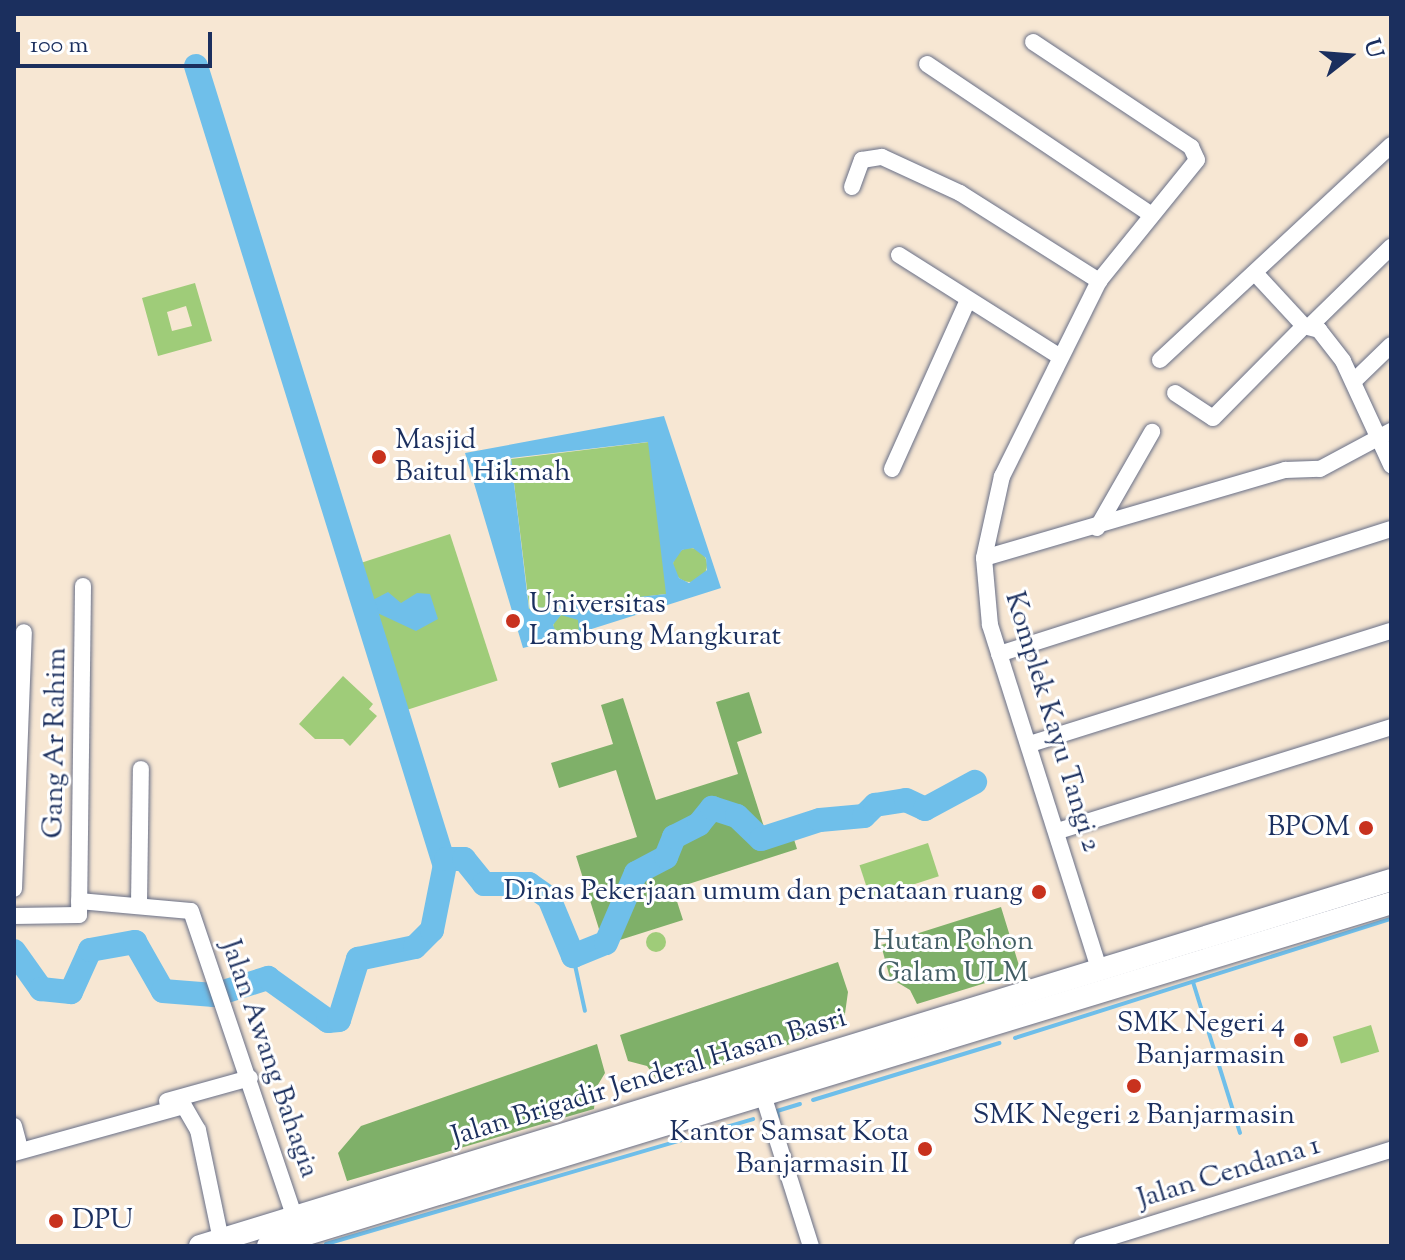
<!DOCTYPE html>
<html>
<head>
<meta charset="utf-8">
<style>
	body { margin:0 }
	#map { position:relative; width:1405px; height:1260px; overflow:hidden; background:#f7e7d3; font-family:"Sorts Mill Goudy",serif }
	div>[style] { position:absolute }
	.green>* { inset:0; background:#9fcc79; transform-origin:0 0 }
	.round { border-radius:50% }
	.forest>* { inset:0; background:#7fb069 }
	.water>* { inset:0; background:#6fbfea }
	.stream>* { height:4px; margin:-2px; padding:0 2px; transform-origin:2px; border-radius:2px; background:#6fbfea }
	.river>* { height:24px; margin:-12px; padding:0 12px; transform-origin:12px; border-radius:12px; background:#6fbfea }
	.roads { filter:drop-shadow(0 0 2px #686f87) drop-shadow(0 0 2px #686f87) }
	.minor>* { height:16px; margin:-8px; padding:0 8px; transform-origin:8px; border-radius:8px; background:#fff }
	.highway>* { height:22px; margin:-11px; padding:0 11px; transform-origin:11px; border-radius:11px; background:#fff }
	.dots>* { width:22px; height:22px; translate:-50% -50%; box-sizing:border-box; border:4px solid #fff; border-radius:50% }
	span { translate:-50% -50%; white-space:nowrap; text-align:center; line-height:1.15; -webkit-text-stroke:6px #fff; paint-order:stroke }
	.poi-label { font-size:28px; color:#1b2f5e }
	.left { translate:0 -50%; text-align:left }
	.right { translate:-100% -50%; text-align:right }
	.street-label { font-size:28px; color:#1b2f5e }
	.park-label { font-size:28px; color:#435e66 }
	.frame { position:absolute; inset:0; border:16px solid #1b2f5e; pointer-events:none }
	.north { position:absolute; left:1309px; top:16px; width:80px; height:80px; -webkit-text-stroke:6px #fff; paint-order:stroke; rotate:73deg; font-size:22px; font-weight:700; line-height:32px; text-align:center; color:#1b2f5e }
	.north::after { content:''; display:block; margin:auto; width:28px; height:36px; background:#1b2f5e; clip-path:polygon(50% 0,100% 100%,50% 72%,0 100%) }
	.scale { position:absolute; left:16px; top:32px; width:196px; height:36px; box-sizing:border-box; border:4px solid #1b2f5e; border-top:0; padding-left:10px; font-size:24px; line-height:28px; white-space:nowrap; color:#1b2f5e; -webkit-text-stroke:6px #fff; paint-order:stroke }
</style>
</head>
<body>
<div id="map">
	<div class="green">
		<i style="clip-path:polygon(evenodd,195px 283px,212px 341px,158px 356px,142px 298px,195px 283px,186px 306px,192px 326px,172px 331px,167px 312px,186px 306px)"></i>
		<i style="left:649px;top:442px;width:153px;height:139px;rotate:83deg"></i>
		<i style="left:450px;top:534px;width:154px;height:98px;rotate:72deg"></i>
		<i class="round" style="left:673px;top:548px;width:34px;height:34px"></i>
		<i class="round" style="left:553px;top:614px;width:28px;height:28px"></i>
		<i style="clip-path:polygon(343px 676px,373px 704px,369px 709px,377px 716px,350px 746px,343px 739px,315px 739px,299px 724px)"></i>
		<i style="left:928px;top:843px;width:35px;height:72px;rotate:72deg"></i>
		<i class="round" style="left:646px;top:932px;width:20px;height:20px"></i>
		<i style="left:1371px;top:1025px;width:28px;height:40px;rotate:73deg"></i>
	</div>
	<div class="forest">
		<i style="clip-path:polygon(749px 692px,762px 733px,737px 742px,764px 827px,788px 820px,797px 849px,673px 889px,683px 920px,604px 945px,576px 856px,637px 837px,616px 770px,559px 788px,551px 763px,613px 744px,601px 705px,623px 698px,656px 800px,738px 774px,716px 702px)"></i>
		<i style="clip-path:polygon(1001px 907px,1021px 972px,917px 1004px,910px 990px,890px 978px,881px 945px)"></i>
		<i style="clip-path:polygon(838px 962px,848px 992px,843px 1028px,660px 1084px,647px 1066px,628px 1061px,620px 1035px)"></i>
		<i style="clip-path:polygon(597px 1044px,605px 1073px,596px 1088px,594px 1109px,347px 1181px,338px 1153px,361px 1126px)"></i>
	</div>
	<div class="water">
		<i style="clip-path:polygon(evenodd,664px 416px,721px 588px,579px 633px,578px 620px,561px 615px,553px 625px,559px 639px,523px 648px,465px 453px,664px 416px,648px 442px,666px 594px,529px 609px,511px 458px,648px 442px,664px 416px,693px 548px,706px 558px,707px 570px,689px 583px,679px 578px,673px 563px,682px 550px,693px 548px)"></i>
		<i style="clip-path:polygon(388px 592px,401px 603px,417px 593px,430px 594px,438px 619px,416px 631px,371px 610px,369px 602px)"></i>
	</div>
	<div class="stream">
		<i style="left:573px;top:956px;width:56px;rotate:77.7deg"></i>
		<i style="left:1193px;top:982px;width:158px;rotate:72.7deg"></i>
		<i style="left:1015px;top:1038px;width:394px;rotate:-17.6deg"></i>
		<i style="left:813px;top:1100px;width:195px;rotate:-17deg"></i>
		<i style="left:778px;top:1117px;width:6px;rotate:-99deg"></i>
		<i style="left:777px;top:1111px;width:24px;rotate:-17deg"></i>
		<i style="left:326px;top:1244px;width:445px;rotate:-16.3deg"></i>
	</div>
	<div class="river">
		<i style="left:196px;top:66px;width:835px;rotate:72.72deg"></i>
		<i style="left:14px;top:951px;width:47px;rotate:54.6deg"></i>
		<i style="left:41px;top:989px;width:30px;rotate:6deg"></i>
		<i style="left:71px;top:992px;width:46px;rotate:-65.7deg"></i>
		<i style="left:90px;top:950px;width:46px;rotate:-10.1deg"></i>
		<i style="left:135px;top:942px;width:56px;rotate:60.3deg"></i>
		<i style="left:163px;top:991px;width:51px;rotate:4.5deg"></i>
		<i style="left:214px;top:995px;width:57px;rotate:-17.5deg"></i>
		<i style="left:268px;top:978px;width:74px;rotate:35.6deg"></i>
		<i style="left:328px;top:1021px;width:11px;rotate:-5deg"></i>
		<i style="left:339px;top:1020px;width:64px;rotate:-72.7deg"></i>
		<i style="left:358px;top:959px;width:58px;rotate:-11.9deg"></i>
		<i style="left:415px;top:947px;width:24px;rotate:-45deg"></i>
		<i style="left:432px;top:930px;width:72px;rotate:-78.8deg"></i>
		<i style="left:446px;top:859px;width:18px"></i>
		<i style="left:464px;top:859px;width:32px;rotate:51deg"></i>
		<i style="left:484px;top:884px;width:45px"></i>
		<i style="left:529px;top:884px;width:24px;rotate:35deg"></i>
		<i style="left:549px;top:898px;width:63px;rotate:67.5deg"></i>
		<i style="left:573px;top:956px;width:35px;rotate:-22deg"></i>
		<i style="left:606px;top:943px;width:76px;rotate:-66.8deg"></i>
		<i style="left:636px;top:873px;width:34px;rotate:-28deg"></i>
		<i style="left:666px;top:857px;width:22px;rotate:-68deg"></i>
		<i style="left:674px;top:837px;width:28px;rotate:-27deg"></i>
		<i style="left:699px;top:824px;width:21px;rotate:-51deg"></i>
		<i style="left:712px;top:808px;width:26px;rotate:18deg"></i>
		<i style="left:737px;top:816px;width:33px;rotate:44deg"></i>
		<i style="left:761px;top:839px;width:62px;rotate:-17.9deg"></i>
		<i style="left:820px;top:820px;width:44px;rotate:-5.2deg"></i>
		<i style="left:864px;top:816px;width:16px;rotate:-45deg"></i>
		<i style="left:875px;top:805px;width:31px;rotate:-9deg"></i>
		<i style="left:906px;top:800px;width:21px;rotate:25deg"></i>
		<i style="left:925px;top:809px;width:57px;rotate:-28.4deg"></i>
	</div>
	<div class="roads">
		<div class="minor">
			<i style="left:1033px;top:42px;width:190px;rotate:33.6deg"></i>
			<i style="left:1191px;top:147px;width:14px;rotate:65deg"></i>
			<i style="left:1197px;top:160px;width:156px;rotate:129deg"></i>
			<i style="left:1099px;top:281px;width:218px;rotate:116.4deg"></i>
			<i style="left:1002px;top:476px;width:84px;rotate:102.4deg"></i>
			<i style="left:984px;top:558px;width:67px;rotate:84.9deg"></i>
			<i style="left:990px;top:625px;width:363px;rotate:72.4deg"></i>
			<i style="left:927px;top:64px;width:271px;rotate:33.9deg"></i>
			<i style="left:852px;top:187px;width:29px;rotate:-70deg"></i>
			<i style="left:862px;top:160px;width:20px;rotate:-9deg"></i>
			<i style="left:882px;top:157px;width:86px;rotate:24.8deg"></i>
			<i style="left:960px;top:193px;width:165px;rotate:32.3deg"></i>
			<i style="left:899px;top:255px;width:189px;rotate:32.3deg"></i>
			<i style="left:1255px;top:273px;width:72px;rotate:47.2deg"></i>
			<i style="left:1304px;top:326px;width:16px;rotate:15deg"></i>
			<i style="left:1319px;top:330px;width:39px;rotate:52deg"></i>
			<i style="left:1343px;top:361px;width:115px;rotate:65.2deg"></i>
			<i style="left:1311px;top:325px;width:112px;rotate:-44.3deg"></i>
			<i style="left:1160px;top:360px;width:316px;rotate:-42.9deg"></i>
			<i style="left:1355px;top:380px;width:50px;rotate:-44.2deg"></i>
			<i style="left:1175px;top:393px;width:45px;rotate:33.3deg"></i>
			<i style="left:1213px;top:418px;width:129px;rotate:-45.3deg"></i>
			<i style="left:892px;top:469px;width:185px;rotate:-65.8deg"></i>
			<i style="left:1097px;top:528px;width:111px;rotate:-60.2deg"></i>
			<i style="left:984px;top:558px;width:314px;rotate:-16.3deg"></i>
			<i style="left:1285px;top:470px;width:35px;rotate:-2deg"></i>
			<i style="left:1320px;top:469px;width:81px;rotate:-28.2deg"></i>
			<i style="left:999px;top:654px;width:411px;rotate:-17.7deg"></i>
			<i style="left:1030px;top:744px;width:378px;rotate:-17.4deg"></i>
			<i style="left:1058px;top:831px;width:349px;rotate:-17.3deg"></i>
			<i style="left:14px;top:889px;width:257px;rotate:-87.8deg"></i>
			<i style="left:79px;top:901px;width:112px;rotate:5.1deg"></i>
			<i style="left:191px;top:911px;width:324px;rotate:71.3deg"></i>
			<i style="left:139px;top:904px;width:135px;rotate:-89.2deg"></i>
			<i style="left:14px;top:916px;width:65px;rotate:-0.9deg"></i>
			<i style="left:79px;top:915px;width:329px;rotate:-89.3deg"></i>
			<i style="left:763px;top:1095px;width:158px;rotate:72.4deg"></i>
			<i style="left:167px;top:1101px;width:86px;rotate:-15.5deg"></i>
			<i style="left:14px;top:1126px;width:16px;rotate:75deg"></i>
			<i style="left:14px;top:1153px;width:176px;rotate:-15.5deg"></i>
			<i style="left:184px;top:1106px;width:28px;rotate:60deg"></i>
			<i style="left:198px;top:1130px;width:112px;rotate:78.2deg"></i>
			<i style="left:1082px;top:1246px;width:324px;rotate:-17.3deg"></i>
		</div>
		<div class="highway">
			<i style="left:200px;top:1246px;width:1246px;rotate:-17.08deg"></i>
			<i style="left:268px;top:1246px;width:1174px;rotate:-16.98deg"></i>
		</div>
	</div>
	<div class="dots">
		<i style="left:379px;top:457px;background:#c8321e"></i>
		<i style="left:513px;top:621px;background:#c8321e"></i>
		<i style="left:1366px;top:828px;background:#c8321e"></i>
		<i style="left:1039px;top:892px;background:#c8321e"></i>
		<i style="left:1301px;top:1040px;background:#c8321e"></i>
		<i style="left:1134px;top:1086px;background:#c8321e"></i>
		<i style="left:925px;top:1149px;background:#c8321e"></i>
		<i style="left:56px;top:1221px;background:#c8321e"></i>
	</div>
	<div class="poi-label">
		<span class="left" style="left:395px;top:457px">Masjid<br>Baitul Hikmah</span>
		<span class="left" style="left:529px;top:621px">Universitas<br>Lambung Mangkurat</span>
		<span class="right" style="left:1350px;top:828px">BPOM</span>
		<span class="right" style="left:1023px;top:892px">Dinas Pekerjaan umum dan penataan ruang</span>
		<span class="right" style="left:1285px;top:1040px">SMK Negeri 4<br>Banjarmasin</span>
		<span style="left:1134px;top:1116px">SMK Negeri 2 Banjarmasin</span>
		<span class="right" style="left:909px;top:1149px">Kantor Samsat Kota<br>Banjarmasin II</span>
		<span class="left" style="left:72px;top:1221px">DPU</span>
	</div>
	<div class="street-label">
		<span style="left:1052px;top:722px;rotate:73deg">Komplek Kayu Tangi 2</span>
		<span style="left:56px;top:743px;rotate:-89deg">Gang Ar Rahim</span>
		<span style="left:269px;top:1059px;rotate:71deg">Jalan Awang Bahagia</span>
		<span style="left:649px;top:1078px;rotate:-17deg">Jalan Brigadir Jenderal Hasan Basri</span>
		<span style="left:1229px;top:1173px;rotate:-17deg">Jalan Cendana 1</span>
	</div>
	<div class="park-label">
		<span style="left:953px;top:958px">Hutan Pohon<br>Galam ULM</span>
	</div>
	<div class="frame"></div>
	<div class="north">U</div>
	<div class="scale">100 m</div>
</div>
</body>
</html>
